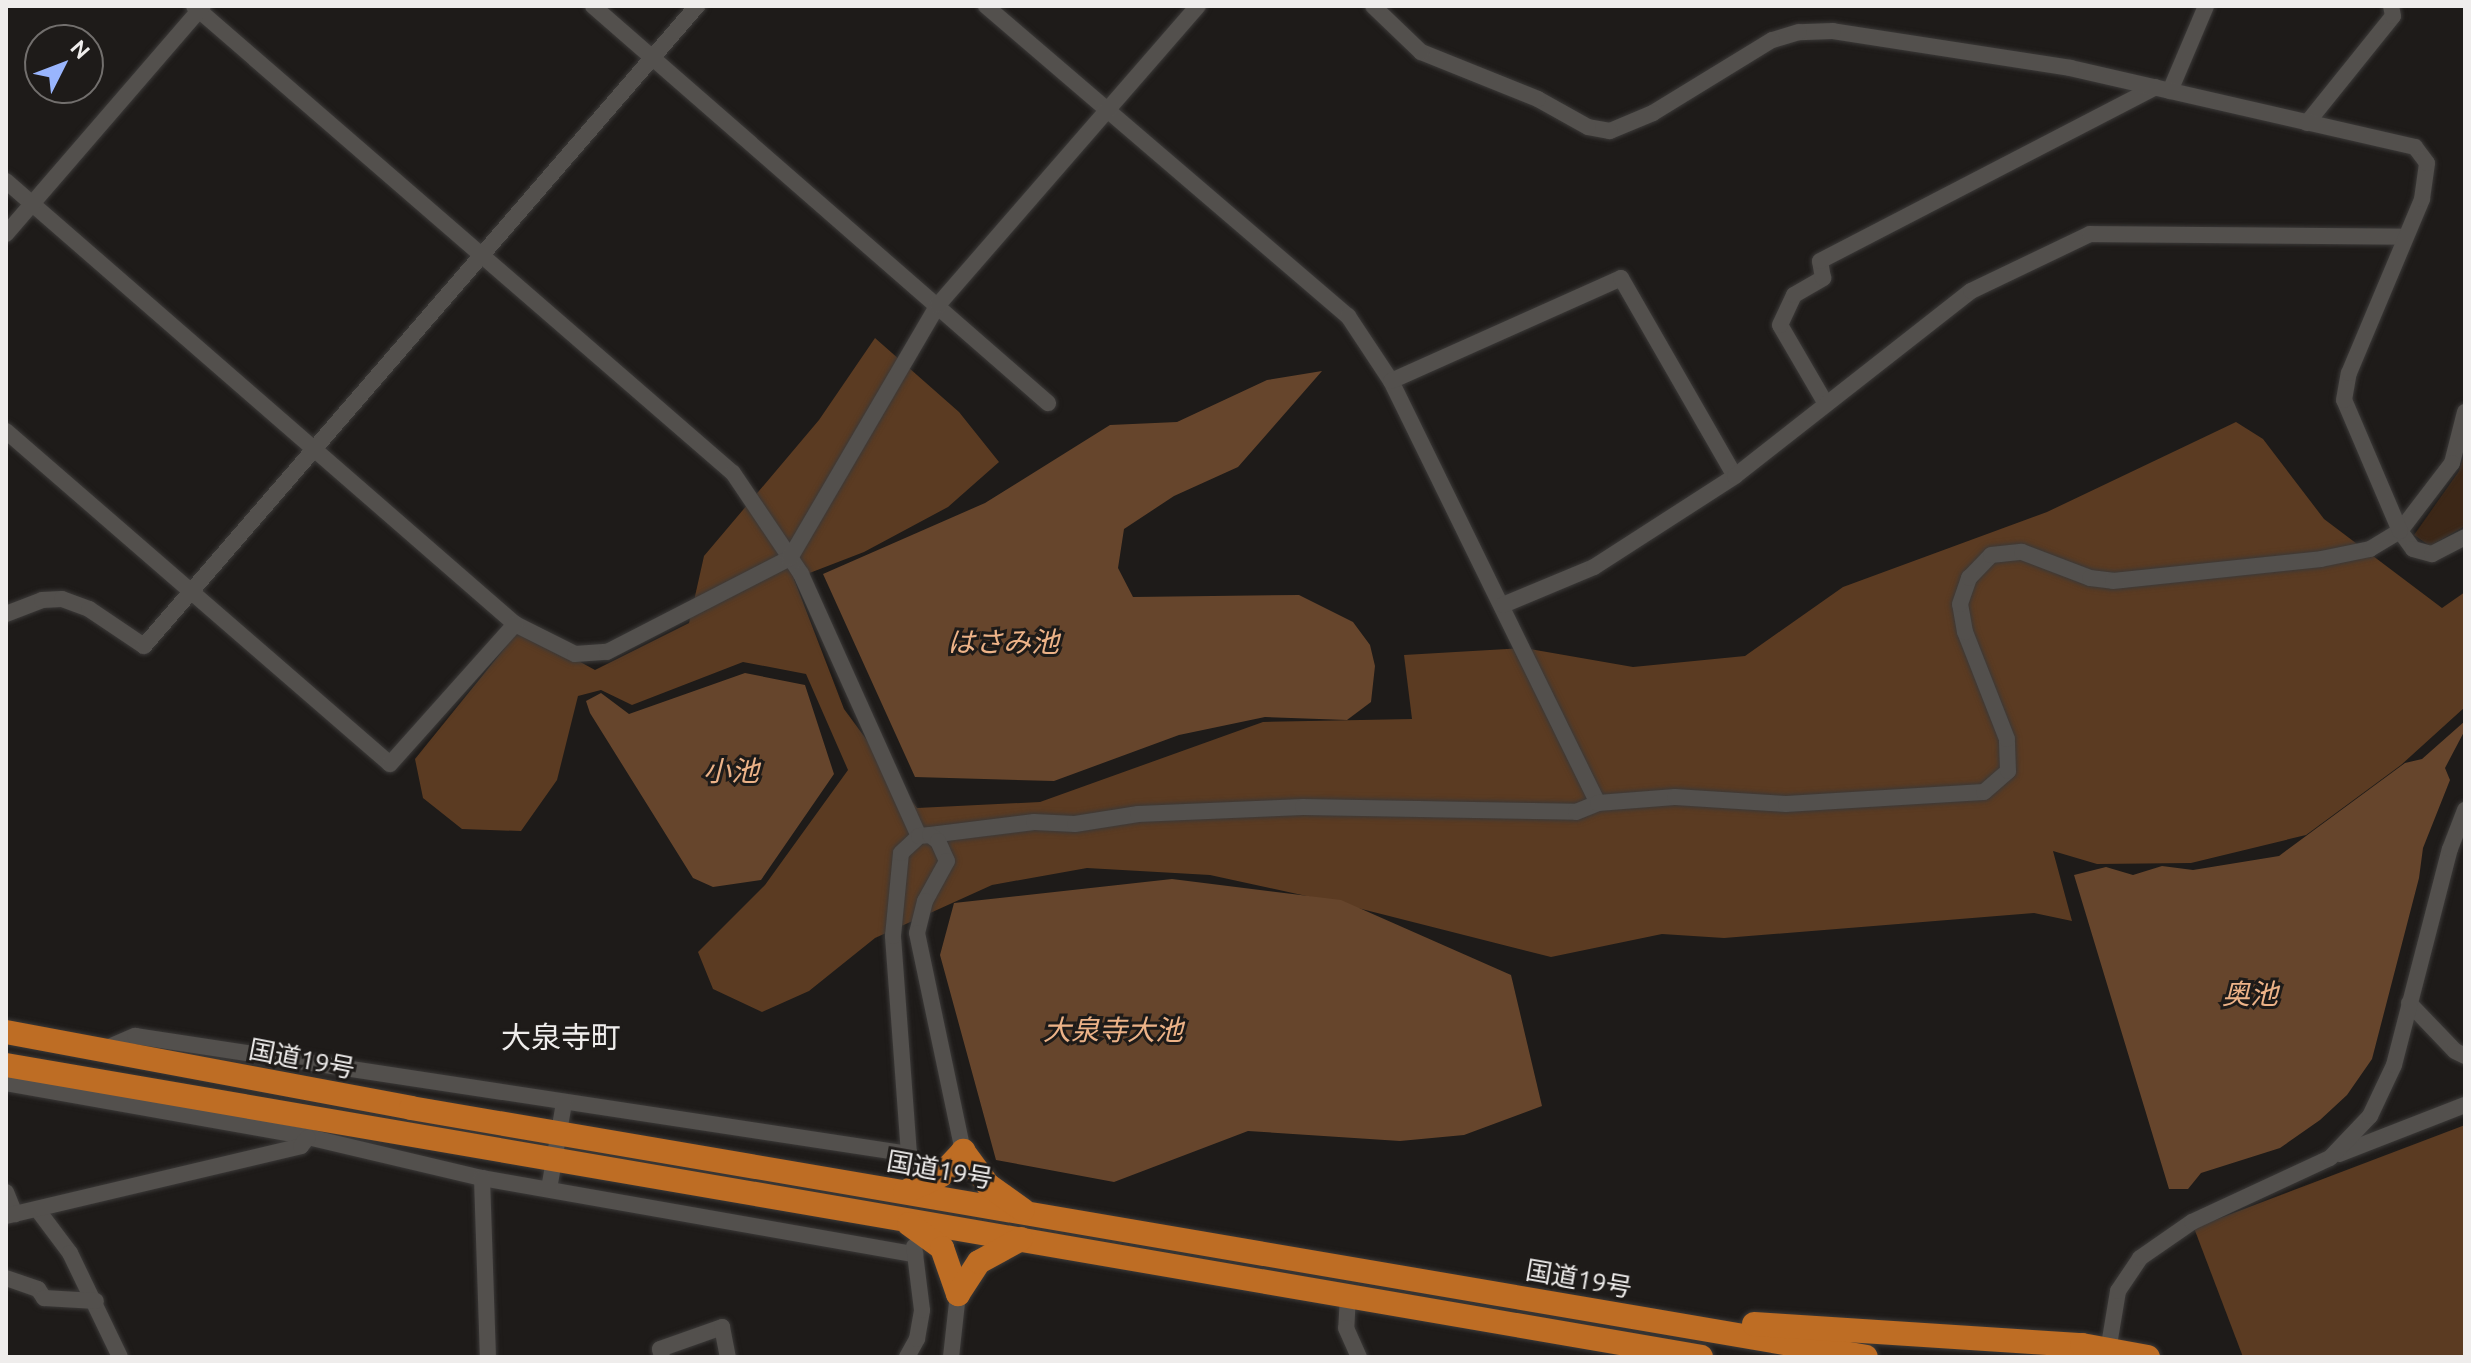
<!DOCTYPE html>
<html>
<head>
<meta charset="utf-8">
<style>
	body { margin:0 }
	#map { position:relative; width:2471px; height:1363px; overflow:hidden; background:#1e1b19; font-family:Ubuntu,"Noto Sans JP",sans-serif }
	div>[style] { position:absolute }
	.green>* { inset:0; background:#3c2717 }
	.forest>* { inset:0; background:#5b3b22 }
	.water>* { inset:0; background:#66452c }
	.roads { filter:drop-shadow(0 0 2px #3b3938) drop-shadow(0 0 2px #3b3938) }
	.minor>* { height:16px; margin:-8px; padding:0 8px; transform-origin:8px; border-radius:8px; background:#53504d }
	.highway>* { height:24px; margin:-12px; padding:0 12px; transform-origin:12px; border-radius:12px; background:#be6d24 }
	span { translate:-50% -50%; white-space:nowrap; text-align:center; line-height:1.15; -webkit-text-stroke:6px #1e1b19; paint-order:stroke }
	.street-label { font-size:26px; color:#efedec }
	.water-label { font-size:28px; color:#edb388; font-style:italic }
	.quarter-label { font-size:30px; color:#efedec }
	.frame { position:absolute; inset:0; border:8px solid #efedec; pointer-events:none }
	.north { position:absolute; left:24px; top:24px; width:80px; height:80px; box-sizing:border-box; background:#1e1b19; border:2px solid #726f6d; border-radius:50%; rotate:48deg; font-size:22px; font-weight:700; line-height:32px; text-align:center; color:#efedec }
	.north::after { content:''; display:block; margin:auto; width:28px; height:36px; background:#99b5fd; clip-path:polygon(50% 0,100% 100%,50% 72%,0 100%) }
</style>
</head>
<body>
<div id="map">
	<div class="green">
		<i style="clip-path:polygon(2465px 451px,2465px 526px,2430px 546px,2414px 535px,2459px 471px)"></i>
	</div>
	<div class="forest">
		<i style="clip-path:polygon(875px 338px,959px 412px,999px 462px,948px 507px,864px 552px,794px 579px,844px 709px,917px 808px,1040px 802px,1263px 722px,1412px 719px,1404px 655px,1524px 648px,1633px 667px,1745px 656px,1843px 587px,2047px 512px,2236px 422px,2263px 439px,2324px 519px,2442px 608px,2465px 592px,2465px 707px,2401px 765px,2306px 835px,2191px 863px,2097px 864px,2053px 851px,2072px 921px,2034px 913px,1724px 938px,1662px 934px,1551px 957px,1334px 902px,1210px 875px,1087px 868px,992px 885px,875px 938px,809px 991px,762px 1012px,713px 989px,698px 952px,765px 885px,848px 770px,806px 674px,743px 662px,632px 705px,601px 690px,578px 696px,557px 780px,521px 831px,462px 829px,423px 798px,415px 759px,520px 629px,595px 670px,689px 623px,704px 556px,819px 420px)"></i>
		<i style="clip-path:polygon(2465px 1125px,2465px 1357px,2243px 1357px,2194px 1228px)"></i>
	</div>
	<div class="water">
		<i style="clip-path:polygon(1322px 371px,1238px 467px,1174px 496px,1124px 529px,1118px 568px,1133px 597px,1299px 595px,1353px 622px,1370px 645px,1375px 666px,1371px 702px,1347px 720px,1265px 717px,1179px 735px,1054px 781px,915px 777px,823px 574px,985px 503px,1110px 425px,1177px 422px,1267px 380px)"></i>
		<i style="clip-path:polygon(745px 673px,805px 685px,834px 774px,761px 880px,713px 887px,693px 878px,590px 713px,586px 701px,601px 693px,629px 714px)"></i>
		<i style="clip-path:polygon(2465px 721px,2465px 730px,2445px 768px,2450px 780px,2423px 848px,2419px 878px,2372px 1059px,2347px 1095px,2320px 1120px,2280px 1148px,2201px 1173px,2188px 1189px,2169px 1189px,2074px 875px,2106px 867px,2133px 875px,2162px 866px,2193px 870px,2279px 856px,2405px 763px,2422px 759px)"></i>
		<i style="clip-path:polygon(1172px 879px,1341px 900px,1511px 975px,1542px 1106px,1464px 1135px,1400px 1141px,1248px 1131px,1114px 1182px,996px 1160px,940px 955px,954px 903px)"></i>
	</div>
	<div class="roads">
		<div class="minor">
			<i style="left:194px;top:6px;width:713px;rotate:40.91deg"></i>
			<i style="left:733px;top:473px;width:122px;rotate:56deg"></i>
			<i style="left:801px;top:574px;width:287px;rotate:65.8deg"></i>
			<i style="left:593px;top:6px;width:604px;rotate:41.11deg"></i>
			<i style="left:986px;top:6px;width:477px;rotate:40.6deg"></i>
			<i style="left:1348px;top:316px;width:78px;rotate:56.5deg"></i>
			<i style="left:1391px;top:381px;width:470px;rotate:63.9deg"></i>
			<i style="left:2170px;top:91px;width:92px;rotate:-67deg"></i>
			<i style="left:2307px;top:123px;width:137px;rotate:-51.2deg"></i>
			<i style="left:2393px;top:16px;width:10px;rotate:-101deg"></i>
			<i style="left:6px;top:181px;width:675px;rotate:41.03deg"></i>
			<i style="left:515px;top:624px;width:67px;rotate:26.6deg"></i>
			<i style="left:575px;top:654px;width:32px;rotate:-4deg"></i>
			<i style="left:607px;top:652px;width:206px;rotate:-27.2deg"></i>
			<i style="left:790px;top:558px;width:293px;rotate:-59.7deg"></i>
			<i style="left:938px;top:305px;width:396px;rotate:-49deg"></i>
			<i style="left:6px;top:234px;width:301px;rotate:-49.2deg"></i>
			<i style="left:1391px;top:381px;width:252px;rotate:-24.1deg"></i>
			<i style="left:1621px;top:278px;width:228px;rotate:60.1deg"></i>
			<i style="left:1826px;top:404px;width:91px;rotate:-120.2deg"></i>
			<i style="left:1780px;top:325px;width:33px;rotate:-65deg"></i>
			<i style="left:1794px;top:295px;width:34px;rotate:-30deg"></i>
			<i style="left:1823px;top:278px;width:17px;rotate:-100deg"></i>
			<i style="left:1820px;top:261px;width:378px;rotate:-27.4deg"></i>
			<i style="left:2465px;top:412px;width:53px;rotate:104.3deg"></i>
			<i style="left:2452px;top:463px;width:86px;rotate:127.4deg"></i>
			<i style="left:2400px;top:531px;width:22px;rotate:54deg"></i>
			<i style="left:2413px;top:549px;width:20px;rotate:15deg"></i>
			<i style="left:2432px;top:554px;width:37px;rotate:-27deg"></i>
			<i style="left:6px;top:431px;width:508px;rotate:40.93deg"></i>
			<i style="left:390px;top:764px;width:188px;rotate:-48.2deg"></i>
			<i style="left:1503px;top:605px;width:99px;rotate:-22.7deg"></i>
			<i style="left:1594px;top:567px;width:168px;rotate:-32.8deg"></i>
			<i style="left:1735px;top:476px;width:300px;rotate:-38.1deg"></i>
			<i style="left:1971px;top:291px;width:132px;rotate:-25.6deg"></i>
			<i style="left:2090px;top:234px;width:313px;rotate:0.5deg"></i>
			<i style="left:6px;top:614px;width:39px;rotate:-21deg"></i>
			<i style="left:42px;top:600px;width:20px;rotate:-3deg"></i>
			<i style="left:62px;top:599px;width:29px;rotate:20deg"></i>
			<i style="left:89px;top:609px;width:66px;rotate:33.9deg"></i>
			<i style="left:144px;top:646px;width:846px;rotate:-49.17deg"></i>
			<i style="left:930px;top:835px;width:105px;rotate:-7.1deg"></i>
			<i style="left:1034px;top:822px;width:41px;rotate:2.8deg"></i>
			<i style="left:1075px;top:824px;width:64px;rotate:-9deg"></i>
			<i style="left:1138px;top:814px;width:165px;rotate:-2.4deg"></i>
			<i style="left:1303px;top:807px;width:273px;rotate:1deg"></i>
			<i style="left:1576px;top:812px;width:24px;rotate:-22deg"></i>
			<i style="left:1598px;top:803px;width:77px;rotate:-4.5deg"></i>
			<i style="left:1675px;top:797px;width:111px;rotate:3.6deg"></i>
			<i style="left:1786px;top:804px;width:198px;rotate:-3.5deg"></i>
			<i style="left:1984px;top:792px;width:32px;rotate:-41deg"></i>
			<i style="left:2008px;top:771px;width:32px;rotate:-92deg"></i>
			<i style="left:2007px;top:739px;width:115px;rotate:-111.4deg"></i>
			<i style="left:1965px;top:632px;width:28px;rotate:-100deg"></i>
			<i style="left:1960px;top:604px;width:28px;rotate:-71deg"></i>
			<i style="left:1969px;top:578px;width:32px;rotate:-46deg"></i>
			<i style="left:1991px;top:555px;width:31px;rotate:-6deg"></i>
			<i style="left:2022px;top:552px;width:73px;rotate:20.9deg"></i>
			<i style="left:2090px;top:578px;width:23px;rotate:7deg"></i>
			<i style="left:2113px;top:581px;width:209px;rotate:-6deg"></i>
			<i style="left:2321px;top:559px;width:50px;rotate:-11.5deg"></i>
			<i style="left:2370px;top:549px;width:35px;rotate:-31deg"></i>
			<i style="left:2400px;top:531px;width:142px;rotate:-113.1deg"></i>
			<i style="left:2344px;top:400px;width:27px;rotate:-80deg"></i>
			<i style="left:2349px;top:373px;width:189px;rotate:-67.2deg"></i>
			<i style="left:2422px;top:199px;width:36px;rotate:-82deg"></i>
			<i style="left:2427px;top:163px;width:20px;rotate:-127deg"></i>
			<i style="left:2415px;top:147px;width:353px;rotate:-167.1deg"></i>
			<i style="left:2071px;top:68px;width:241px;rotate:-171.2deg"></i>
			<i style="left:1833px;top:31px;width:34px;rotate:178deg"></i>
			<i style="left:1799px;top:32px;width:28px;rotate:163deg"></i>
			<i style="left:1772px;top:40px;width:140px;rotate:148.5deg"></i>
			<i style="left:1653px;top:113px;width:47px;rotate:157.3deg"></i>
			<i style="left:1610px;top:131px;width:22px;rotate:-170deg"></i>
			<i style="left:1588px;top:127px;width:57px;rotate:-150.8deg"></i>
			<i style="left:1538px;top:99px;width:126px;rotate:-158.1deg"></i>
			<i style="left:1421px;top:52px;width:66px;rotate:-136.2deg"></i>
			<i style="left:2409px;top:1003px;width:66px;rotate:46.2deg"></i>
			<i style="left:2455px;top:1051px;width:11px;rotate:27deg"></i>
			<i style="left:104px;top:1049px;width:34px;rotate:-23deg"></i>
			<i style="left:135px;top:1036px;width:784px;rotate:8.66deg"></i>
			<i style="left:6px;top:1083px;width:307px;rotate:10.1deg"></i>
			<i style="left:308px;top:1137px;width:179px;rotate:13.3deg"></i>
			<i style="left:482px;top:1178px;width:440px;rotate:10deg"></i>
			<i style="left:2339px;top:1154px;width:135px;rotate:-21.3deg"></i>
			<i style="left:910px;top:1168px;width:233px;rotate:-94.2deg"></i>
			<i style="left:893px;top:936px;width:83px;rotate:-84.5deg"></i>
			<i style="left:901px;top:853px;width:25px;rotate:-43deg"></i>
			<i style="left:919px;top:836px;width:11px;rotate:-5deg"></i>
			<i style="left:930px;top:835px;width:10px;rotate:37deg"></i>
			<i style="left:938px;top:841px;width:22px;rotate:66deg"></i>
			<i style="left:947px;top:861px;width:46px;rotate:118.8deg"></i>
			<i style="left:925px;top:901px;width:33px;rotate:104deg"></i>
			<i style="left:917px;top:933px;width:223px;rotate:78.1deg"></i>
			<i style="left:482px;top:1178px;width:179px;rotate:88.1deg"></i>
			<i style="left:549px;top:1189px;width:87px;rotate:-80.1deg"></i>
			<i style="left:6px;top:1192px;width:24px;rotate:68deg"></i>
			<i style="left:37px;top:1209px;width:55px;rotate:53.1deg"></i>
			<i style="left:70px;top:1253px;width:115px;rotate:64.3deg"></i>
			<i style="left:6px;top:1216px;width:303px;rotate:-13.3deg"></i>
			<i style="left:301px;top:1146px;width:11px;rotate:-52deg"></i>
			<i style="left:6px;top:1278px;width:34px;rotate:19deg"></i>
			<i style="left:38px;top:1289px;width:11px;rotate:56deg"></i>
			<i style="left:44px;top:1298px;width:52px;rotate:3.3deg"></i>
			<i style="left:1348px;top:1295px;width:33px;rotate:93deg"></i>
			<i style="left:1346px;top:1328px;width:32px;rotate:66deg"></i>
			<i style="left:662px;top:1357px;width:8px;rotate:-104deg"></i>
			<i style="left:660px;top:1349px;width:66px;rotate:-19.5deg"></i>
			<i style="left:722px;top:1327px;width:31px;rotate:79deg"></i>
			<i style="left:907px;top:1357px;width:21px;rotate:-61deg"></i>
			<i style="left:917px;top:1339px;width:29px;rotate:-80deg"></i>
			<i style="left:922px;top:1310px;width:64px;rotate:-97.1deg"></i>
			<i style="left:951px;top:1357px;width:63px;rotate:-83.7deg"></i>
			<i style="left:2107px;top:1357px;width:67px;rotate:-80.5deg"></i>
			<i style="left:2118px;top:1291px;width:40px;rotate:-56deg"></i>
			<i style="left:2140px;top:1258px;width:63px;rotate:-34.7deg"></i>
			<i style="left:2192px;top:1222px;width:152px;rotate:-24.9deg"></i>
			<i style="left:2330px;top:1158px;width:58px;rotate:-46.4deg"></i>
			<i style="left:2370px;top:1116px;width:56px;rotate:-64.8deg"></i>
			<i style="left:2394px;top:1065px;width:223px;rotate:-75.5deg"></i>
			<i style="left:2450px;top:849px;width:42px;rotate:-69deg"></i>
		</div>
		<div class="highway">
			<i style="left:6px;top:1032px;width:412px;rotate:10.6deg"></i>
			<i style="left:411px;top:1108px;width:1476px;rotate:9.71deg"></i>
			<i style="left:6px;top:1065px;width:1720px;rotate:9.77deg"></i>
			<i style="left:905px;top:1192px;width:40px;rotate:-25deg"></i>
			<i style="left:941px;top:1175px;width:33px;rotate:-47deg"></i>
			<i style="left:963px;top:1151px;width:42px;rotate:53.7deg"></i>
			<i style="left:988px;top:1185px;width:43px;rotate:35.5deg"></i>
			<i style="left:909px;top:1224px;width:41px;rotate:36deg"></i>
			<i style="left:942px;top:1248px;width:49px;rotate:70.8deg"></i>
			<i style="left:958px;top:1294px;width:38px;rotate:-57deg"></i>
			<i style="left:979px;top:1262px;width:48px;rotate:-28.7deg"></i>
			<i style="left:1754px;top:1324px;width:329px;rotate:3.7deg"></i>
			<i style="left:2082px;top:1345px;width:67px;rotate:10.3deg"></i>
		</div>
	</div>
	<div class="street-label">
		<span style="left:302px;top:1059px;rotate:11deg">国道19号</span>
		<span style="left:940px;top:1170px;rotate:10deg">国道19号</span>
		<span style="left:1579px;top:1279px;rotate:10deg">国道19号</span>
	</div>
	<div class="water-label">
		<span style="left:1003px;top:642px">はさみ池</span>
		<span style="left:731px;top:771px">小池</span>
		<span style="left:2250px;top:994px">奥池</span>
		<span style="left:1113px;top:1030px">大泉寺大池</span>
	</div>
	<div class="quarter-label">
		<span style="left:561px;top:1037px">大泉寺町</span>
	</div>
	<div class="frame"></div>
	<div class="north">N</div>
</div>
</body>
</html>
